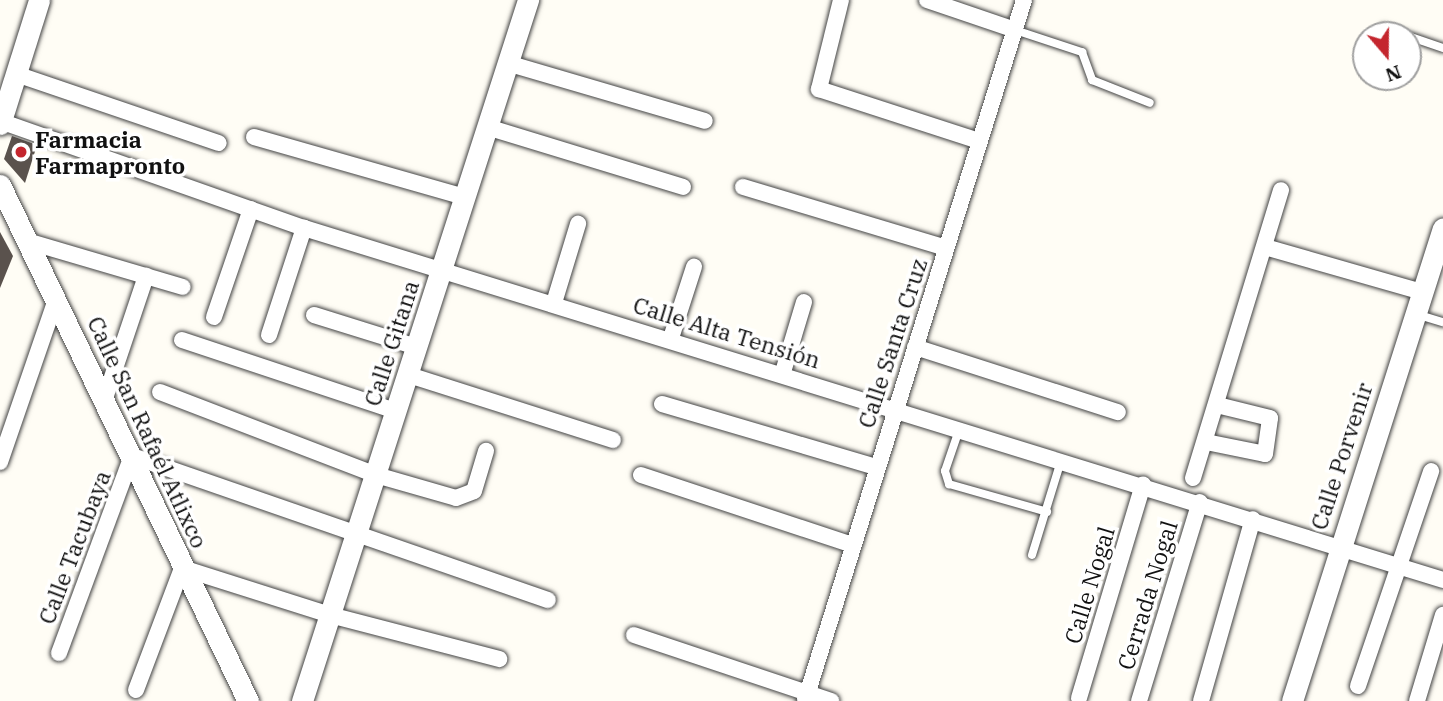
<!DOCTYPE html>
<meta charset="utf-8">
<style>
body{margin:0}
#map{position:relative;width:1443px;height:701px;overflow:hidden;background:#fffdf5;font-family:"IBM Plex Serif",serif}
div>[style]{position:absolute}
.building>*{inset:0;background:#5a524d}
.roads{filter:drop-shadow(0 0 2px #444) drop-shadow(0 0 2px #444)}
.service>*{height:8px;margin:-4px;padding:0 4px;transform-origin:4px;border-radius:4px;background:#fff}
.minor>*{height:16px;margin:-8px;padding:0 8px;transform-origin:8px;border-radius:8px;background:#fff}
.tertiary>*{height:21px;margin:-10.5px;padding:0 10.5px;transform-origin:10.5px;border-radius:10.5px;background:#fff}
.dots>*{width:19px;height:19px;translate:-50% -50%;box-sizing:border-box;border:4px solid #fff;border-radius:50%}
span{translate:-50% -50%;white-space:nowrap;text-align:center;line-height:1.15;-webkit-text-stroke:7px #fff;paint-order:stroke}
.poi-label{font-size:23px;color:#111;font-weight:700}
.left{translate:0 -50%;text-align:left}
.street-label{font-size:23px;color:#111}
.north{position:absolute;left:1352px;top:21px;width:70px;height:70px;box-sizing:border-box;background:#fff;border:2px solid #a0a0a0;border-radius:50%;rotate:160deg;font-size:19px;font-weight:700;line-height:28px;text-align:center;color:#111}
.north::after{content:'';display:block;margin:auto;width:24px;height:32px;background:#c4262e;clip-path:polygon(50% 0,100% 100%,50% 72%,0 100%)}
</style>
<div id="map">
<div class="building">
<div style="clip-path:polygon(12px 136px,37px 145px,25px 183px,4px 159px)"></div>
<div style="clip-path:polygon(0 232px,13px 256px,0 288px)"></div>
</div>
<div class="roads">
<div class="service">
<div style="left:1384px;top:28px;width:22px;rotate:18deg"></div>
<div style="left:1015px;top:30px;width:71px;rotate:18.2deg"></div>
<div style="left:1082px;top:52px;width:30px;rotate:70deg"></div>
<div style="left:1092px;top:80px;width:62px;rotate:21.6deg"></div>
<div style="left:1408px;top:36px;width:37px;rotate:19deg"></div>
<div style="left:1416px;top:314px;width:28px;rotate:17deg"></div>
<div style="left:959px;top:430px;width:43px;rotate:108.9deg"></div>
<div style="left:945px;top:471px;width:14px;rotate:73deg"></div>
<div style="left:949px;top:484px;width:102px;rotate:15.9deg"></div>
<div style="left:1032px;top:555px;width:98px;rotate:-72.9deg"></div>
</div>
<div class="minor">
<div style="left:841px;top:0;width:92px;rotate:103.9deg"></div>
<div style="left:819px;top:89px;width:168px;rotate:18deg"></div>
<div style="left:927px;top:0;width:93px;rotate:18.8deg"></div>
<div style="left:507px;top:63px;width:206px;rotate:16.3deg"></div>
<div style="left:16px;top:74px;width:214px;rotate:18.8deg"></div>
<div style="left:0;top:121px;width:322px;rotate:19.4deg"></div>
<div style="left:304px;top:228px;width:1192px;rotate:17.17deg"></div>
<div style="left:487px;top:127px;width:205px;rotate:17deg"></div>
<div style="left:254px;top:137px;width:218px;rotate:15.9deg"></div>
<div style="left:743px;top:187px;width:212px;rotate:16.7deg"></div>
<div style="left:30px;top:242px;width:159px;rotate:16.4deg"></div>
<div style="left:1265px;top:247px;width:163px;rotate:16deg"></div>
<div style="left:554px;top:303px;width:83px;rotate:-73.1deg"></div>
<div style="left:314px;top:315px;width:108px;rotate:17.3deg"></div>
<div style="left:214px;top:317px;width:114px;rotate:-71.1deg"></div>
<div style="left:269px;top:335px;width:113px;rotate:-71.9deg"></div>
<div style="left:671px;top:338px;width:75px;rotate:-72.1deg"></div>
<div style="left:182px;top:340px;width:225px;rotate:18.4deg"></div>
<div style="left:915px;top:347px;width:213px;rotate:17.8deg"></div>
<div style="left:783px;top:372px;width:73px;rotate:-73.3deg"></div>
<div style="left:409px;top:375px;width:214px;rotate:17.7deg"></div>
<div style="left:160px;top:392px;width:231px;rotate:21deg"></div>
<div style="left:376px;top:475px;width:83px;rotate:16deg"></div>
<div style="left:456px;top:498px;width:19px;rotate:-21deg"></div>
<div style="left:474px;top:491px;width:42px;rotate:-73.3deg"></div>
<div style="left:105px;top:398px;width:129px;rotate:-71.4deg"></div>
<div style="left:662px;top:404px;width:223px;rotate:16.4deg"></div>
<div style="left:1206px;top:442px;width:60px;rotate:11.5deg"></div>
<div style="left:1265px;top:454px;width:36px;rotate:-82deg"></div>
<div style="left:1270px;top:418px;width:55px;rotate:-166.2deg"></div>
<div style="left:0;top:462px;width:172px;rotate:-71deg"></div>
<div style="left:641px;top:475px;width:223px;rotate:18.3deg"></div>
<div style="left:1193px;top:478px;width:301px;rotate:-73deg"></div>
<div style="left:634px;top:635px;width:208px;rotate:18.5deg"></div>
<div style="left:59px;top:653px;width:210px;rotate:-69.7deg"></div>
<div style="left:132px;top:456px;width:440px;rotate:19.1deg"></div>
<div style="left:1358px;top:686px;width:227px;rotate:-71.2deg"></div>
<div style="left:136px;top:690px;width:130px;rotate:-69.3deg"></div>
<div style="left:182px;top:568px;width:155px;rotate:17.6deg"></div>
<div style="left:330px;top:615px;width:175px;rotate:14.6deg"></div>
<div style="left:1079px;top:698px;width:223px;rotate:-73.3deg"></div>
<div style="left:805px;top:701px;width:734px;rotate:-72.65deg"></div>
<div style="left:1139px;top:701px;width:208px;rotate:-73deg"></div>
<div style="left:1201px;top:701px;width:189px;rotate:-74.1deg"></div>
<div style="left:1417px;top:701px;width:90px;rotate:-73.2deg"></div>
</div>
<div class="tertiary">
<div style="left:0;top:124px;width:130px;rotate:-72.5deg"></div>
<div style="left:0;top:185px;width:573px;rotate:64.33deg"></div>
<div style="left:302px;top:701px;width:737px;rotate:-72.13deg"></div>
<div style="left:1292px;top:701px;width:496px;rotate:-72.3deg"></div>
</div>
</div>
<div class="dots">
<div style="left:21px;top:152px;background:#c4262e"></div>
</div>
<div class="poi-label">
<span class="left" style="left:35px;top:152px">Farmacia<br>Farmapronto</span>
</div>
<div class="street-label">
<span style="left:727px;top:332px;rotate:17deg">Calle Alta Tensión</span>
<span style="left:391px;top:343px;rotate:-72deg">Calle Gitana</span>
<span style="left:892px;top:343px;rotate:-72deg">Calle Santa Cruz</span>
<span style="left:148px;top:432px;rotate:65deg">Calle San Rafaél Atlixco</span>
<span style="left:1341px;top:456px;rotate:-72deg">Calle Porvenir</span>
<span style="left:74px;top:547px;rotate:-69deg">Calle Tacubaya</span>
<span style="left:1089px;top:585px;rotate:-73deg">Calle Nogal</span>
<span style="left:1147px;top:595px;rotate:-73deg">Cerrada Nogal</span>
</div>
<div class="north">N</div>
</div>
